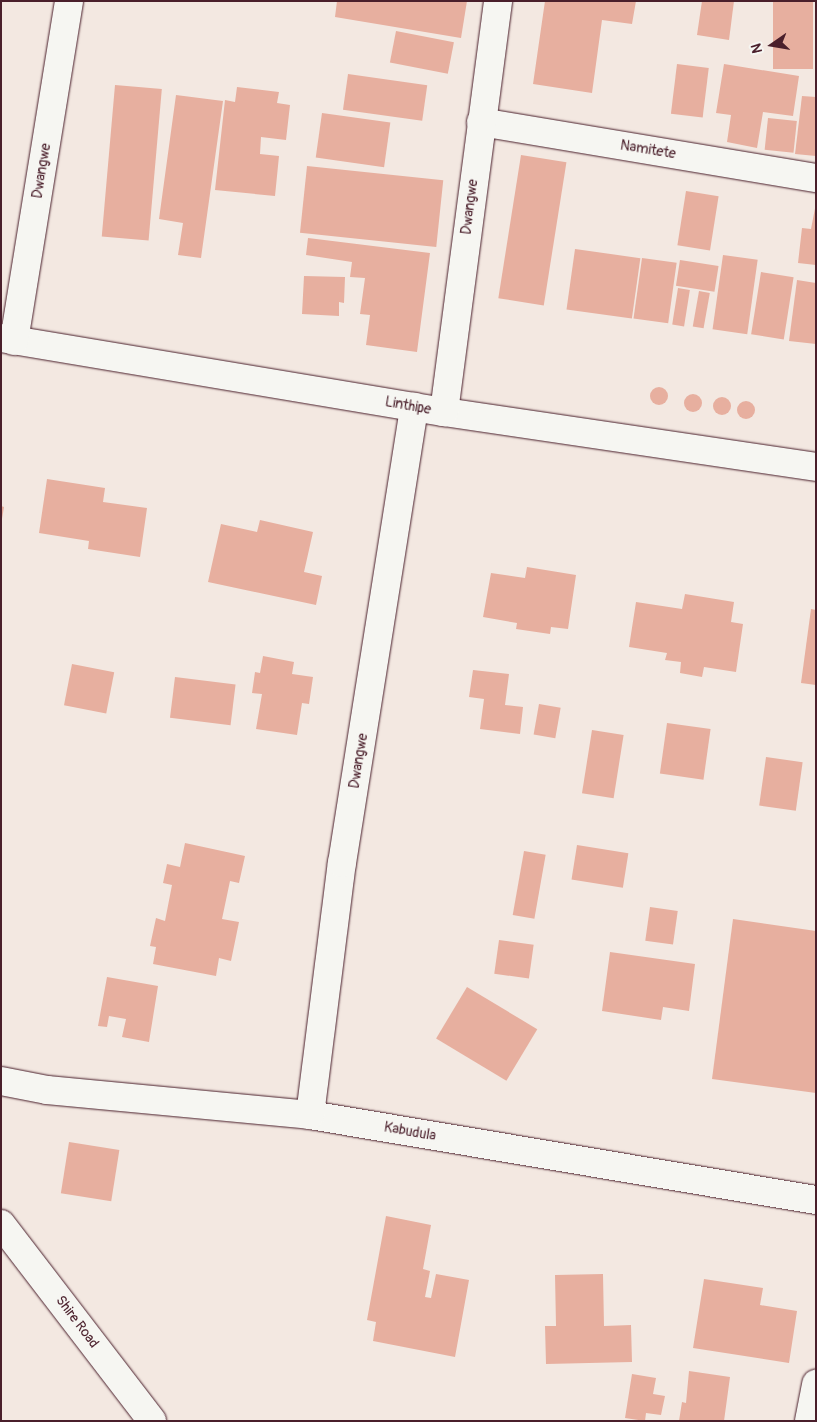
<!DOCTYPE html>
<style>
body{margin:0}
#map{position:relative;width:817px;height:1422px;overflow:hidden;background:#f3e8e1;font-family:Pangolin,sans-serif}
div>[style]{position:absolute}
.building>*{inset:0;background:#e7af9f;transform-origin:0 0}
.round{border-radius:50%}
.roads{filter:drop-shadow(0 0 1px #4a1f2b) drop-shadow(0 0 1px #4a1f2b)}
.street>*{height:28px;margin:-14px;padding:0 14px;transform-origin:14px;border-radius:14px;background:#f6f6f2}
span{translate:-50% -50%;white-space:nowrap;text-align:center;line-height:1.15;-webkit-text-stroke:4px #f6f6f2;paint-order:stroke}
.street-label{font-size:14px;color:#4a1f2b}
.frame{position:absolute;inset:0;border:2px solid #4a1f2b;pointer-events:none}
.north{position:absolute;left:747px;top:20px;width:50px;height:50px;-webkit-text-stroke:4px #f6f6f2;paint-order:stroke;rotate:257deg;font-size:14px;font-weight:700;line-height:20px;text-align:center;color:#4a1f2b}
.north::after{content:'';display:block;margin:auto;width:18px;height:22px;background:#4a1f2b;clip-path:polygon(50% 0,100% 100%,50% 72%,0 100%)}
</style>
<div id="map">
<div class="building">
<div style="clip-path:polygon(337px 1px,467px 1px,461px 38px,335px 17px)"></div>
<div style="clip-path:polygon(545px 1px,636px 1px,632px 24px,602px 20px,592px 93px,533px 84px)"></div>
<div style="clip-path:polygon(702px 1px,734px 1px,729px 40px,697px 35px)"></div>
<div style="left:773px;top:1px;width:40px;height:68px"></div>
<div style="left:396px;top:31px;width:59px;height:32px;rotate:11deg"></div>
<div style="left:677px;top:64px;width:32px;height:50px;rotate:7deg"></div>
<div style="clip-path:polygon(724px 64px,799px 76px,793px 116px,763px 112px,757px 148px,727px 142px,731px 115px,716px 113px)"></div>
<div style="left:348px;top:74px;width:80px;height:36px;rotate:8deg"></div>
<div style="left:115px;top:85px;width:47px;height:152px;rotate:5deg"></div>
<div style="clip-path:polygon(237px 87px,279px 92px,277px 103px,290px 105px,286px 140px,261px 137px,260px 154px,279px 156px,275px 196px,215px 190px,225px 100px,235px 102px)"></div>
<div style="clip-path:polygon(176px 95px,223px 101px,201px 258px,178px 255px,183px 223px,159px 219px)"></div>
<div style="clip-path:polygon(802px 96px,816px 97px,816px 156px,795px 154px)"></div>
<div style="left:322px;top:113px;width:69px;height:45px;rotate:8deg"></div>
<div style="left:768px;top:118px;width:29px;height:32px;rotate:6deg"></div>
<div style="left:521px;top:155px;width:46px;height:145px;rotate:9deg"></div>
<div style="left:307px;top:166px;width:137px;height:67px;rotate:6deg"></div>
<div style="left:686px;top:191px;width:33px;height:55px;rotate:9deg"></div>
<div style="clip-path:polygon(816px 203px,816px 265px,798px 263px,802px 228px,811px 229px)"></div>
<div style="clip-path:polygon(308px 238px,430px 253px,417px 352px,366px 345px,370px 315px,360px 314px,365px 278px,350px 277px,352px 262px,306px 255px)"></div>
<div style="left:575px;top:249px;width:66px;height:61px;rotate:8deg"></div>
<div style="left:723px;top:255px;width:35px;height:75px;rotate:8deg"></div>
<div style="left:642px;top:258px;width:35px;height:61px;rotate:8deg"></div>
<div style="left:680px;top:260px;width:39px;height:26px;rotate:9deg"></div>
<div style="left:761px;top:272px;width:33px;height:63px;rotate:9deg"></div>
<div style="clip-path:polygon(304px 276px,345px 277px,344px 303px,339px 302px,339px 316px,302px 314px)"></div>
<div style="clip-path:polygon(797px 280px,816px 283px,816px 344px,789px 341px)"></div>
<div style="left:678px;top:288px;width:12px;height:37px;rotate:9deg"></div>
<div style="left:699px;top:291px;width:11px;height:36px;rotate:10deg"></div>
<div class="round" style="left:650px;top:387px;width:18px;height:18px"></div>
<div class="round" style="left:684px;top:394px;width:18px;height:18px"></div>
<div class="round" style="left:713px;top:397px;width:18px;height:18px"></div>
<div class="round" style="left:737px;top:401px;width:18px;height:18px"></div>
<div style="clip-path:polygon(47px 479px,105px 488px,103px 502px,147px 508px,140px 557px,88px 549px,89px 541px,39px 533px)"></div>
<div style="clip-path:polygon(1px 506px,4px 507px,2px 519px,1px 519px)"></div>
<div style="clip-path:polygon(260px 520px,313px 532px,304px 572px,322px 576px,316px 605px,208px 582px,221px 524px,257px 532px)"></div>
<div style="clip-path:polygon(527px 567px,576px 575px,568px 629px,551px 627px,550px 634px,516px 629px,517px 623px,483px 617px,491px 573px,525px 578px)"></div>
<div style="clip-path:polygon(685px 594px,734px 602px,731px 622px,743px 624px,736px 672px,704px 667px,702px 677px,680px 673px,681px 662px,665px 660px,667px 653px,629px 647px,636px 602px,682px 609px)"></div>
<div style="clip-path:polygon(811px 609px,816px 610px,816px 685px,801px 683px)"></div>
<div style="clip-path:polygon(263px 656px,294px 662px,292px 674px,313px 677px,309px 704px,302px 703px,297px 735px,256px 729px,262px 694px,252px 693px,255px 672px,260px 673px)"></div>
<div style="left:72px;top:664px;width:43px;height:42px;rotate:11deg"></div>
<div style="clip-path:polygon(473px 670px,509px 674px,505px 705px,523px 707px,520px 734px,480px 729px,484px 699px,469px 697px)"></div>
<div style="left:175px;top:677px;width:61px;height:41px;rotate:7deg"></div>
<div style="left:539px;top:704px;width:22px;height:31px;rotate:10deg"></div>
<div style="left:667px;top:723px;width:44px;height:51px;rotate:8deg"></div>
<div style="left:592px;top:730px;width:32px;height:64px;rotate:9deg"></div>
<div style="left:766px;top:757px;width:37px;height:49px;rotate:8deg"></div>
<div style="clip-path:polygon(185px 843px,245px 856px,239px 883px,230px 881px,222px 919px,239px 922px,231px 961px,219px 958px,216px 976px,153px 964px,156px 947px,150px 946px,156px 918px,165px 921px,172px 885px,163px 883px,167px 864px,180px 867px)"></div>
<div style="left:577px;top:845px;width:52px;height:35px;rotate:9deg"></div>
<div style="left:524px;top:851px;width:22px;height:65px;rotate:10deg"></div>
<div style="left:650px;top:907px;width:28px;height:34px;rotate:8deg"></div>
<div style="clip-path:polygon(733px 919px,816px 931px,816px 1093px,712px 1079px)"></div>
<div style="left:499px;top:940px;width:35px;height:34px;rotate:8deg"></div>
<div style="clip-path:polygon(610px 952px,695px 964px,689px 1011px,663px 1007px,661px 1020px,602px 1011px)"></div>
<div style="clip-path:polygon(107px 977px,158px 986px,149px 1042px,122px 1037px,126px 1019px,109px 1016px,107px 1027px,98px 1026px)"></div>
<div style="left:467px;top:987px;width:82px;height:60px;rotate:31deg"></div>
<div style="left:69px;top:1142px;width:51px;height:52px;rotate:9deg"></div>
<div style="clip-path:polygon(386px 1216px,431px 1225px,423px 1269px,430px 1271px,425px 1297px,431px 1298px,436px 1274px,469px 1280px,455px 1357px,373px 1341px,376px 1322px,367px 1320px)"></div>
<div style="clip-path:polygon(603px 1274px,604px 1326px,631px 1325px,632px 1362px,546px 1364px,545px 1326px,556px 1326px,555px 1275px)"></div>
<div style="clip-path:polygon(704px 1279px,763px 1288px,760px 1305px,797px 1311px,789px 1363px,693px 1348px)"></div>
<div style="clip-path:polygon(689px 1371px,730px 1377px,724px 1421px,679px 1421px,682px 1402px,686px 1403px)"></div>
<div style="clip-path:polygon(632px 1374px,656px 1378px,653px 1394px,665px 1396px,661px 1415px,646px 1413px,645px 1421px,625px 1418px)"></div>
</div>
<div class="roads">
<div class="street">
<div style="left:481px;top:122px;width:340px;rotate:9.5deg"></div>
<div style="left:1px;top:338px;width:449px;rotate:9.5deg"></div>
<div style="left:444px;top:412px;width:376px;rotate:8.4deg"></div>
<div style="left:14px;top:341px;width:344px;rotate:-80.8deg"></div>
<div style="left:444px;top:412px;width:415px;rotate:-82.5deg"></div>
<div style="left:1px;top:1081px;width:47px;rotate:11.1deg"></div>
<div style="left:47px;top:1090px;width:264px;rotate:5.4deg"></div>
<div style="left:310px;top:1115px;width:513px;rotate:9.54deg"></div>
<div style="left:310px;top:1115px;width:254px;rotate:-82.8deg"></div>
<div style="left:342px;top:863px;width:462px;rotate:-81deg"></div>
<div style="left:1px;top:1224px;width:248px;rotate:52.5deg"></div>
<div style="left:809px;top:1421px;width:38px;rotate:-79deg"></div>
</div>
</div>
<div class="street-label">
<span style="left:648px;top:150px;rotate:9deg">Namitete</span>
<span style="left:42px;top:171px;rotate:-81deg">Dwangwe</span>
<span style="left:470px;top:207px;rotate:-83deg">Dwangwe</span>
<span style="left:408px;top:406px;rotate:10deg">Linthipe</span>
<span style="left:359px;top:761px;rotate:-81deg">Dwangwe</span>
<span style="left:410px;top:1132px;rotate:10deg">Kabudula</span>
<span style="left:77px;top:1322px;rotate:53deg">Shire Road</span>
</div>
<div class="frame"></div>
<div class="north">N</div>
</div>
